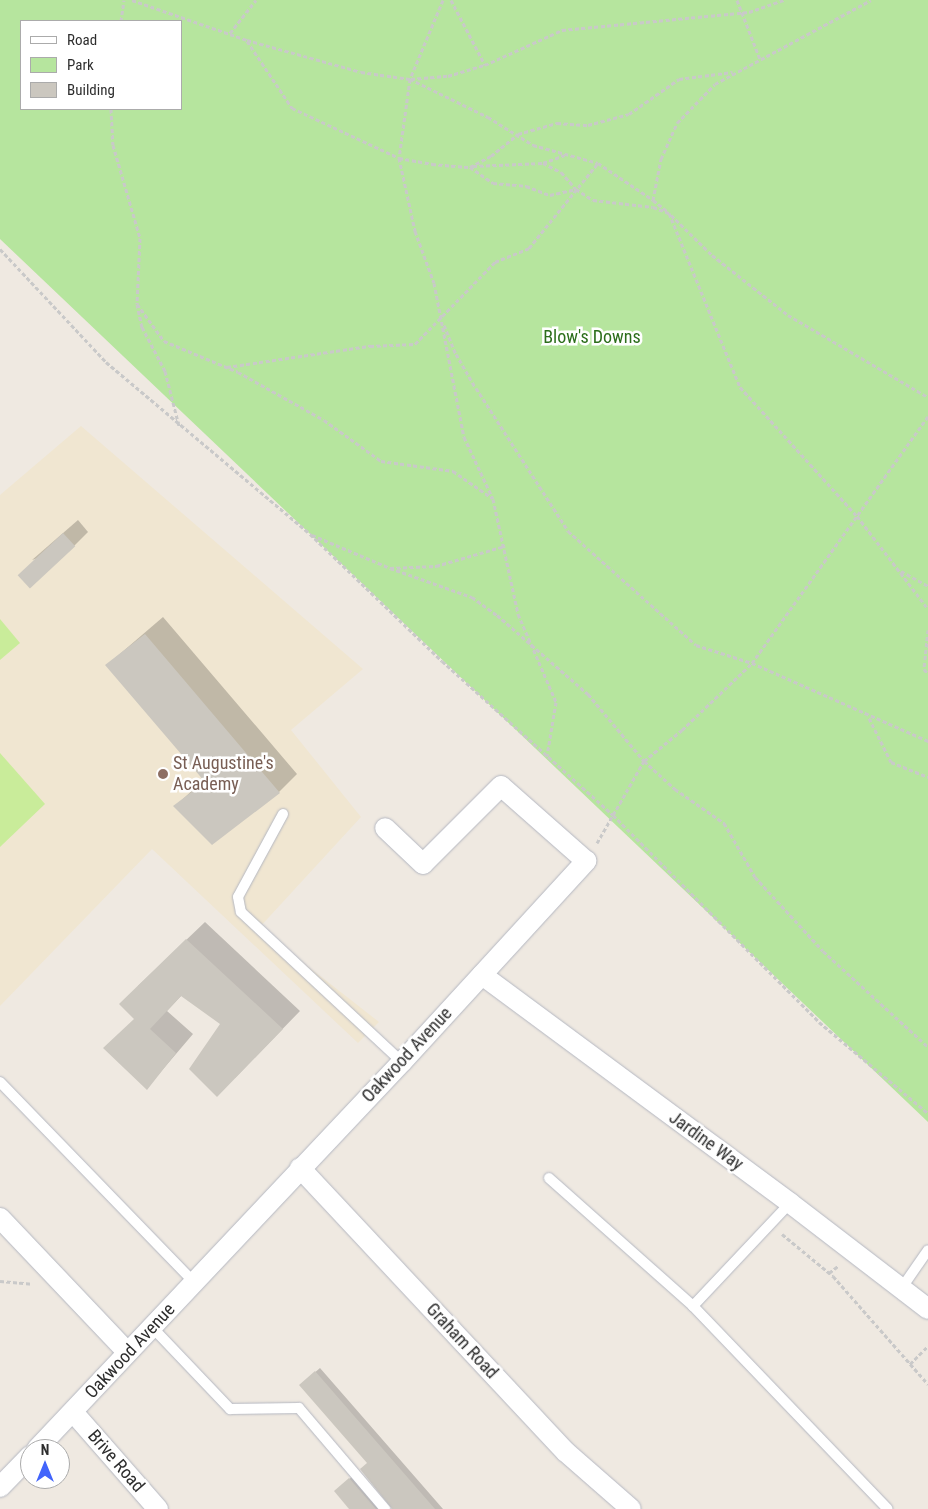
<!DOCTYPE html>
<style>
body{margin:0}
#map{position:relative;width:928px;height:1509px;overflow:hidden;background:#efe9e1;font-family:"Roboto Condensed",sans-serif}
div>[style]{position:absolute}
.education>*{inset:0;background:#f0e6d1}
.green>*{inset:0;background:#b6e59e}
.pitch>*{inset:0;background:#c9ec9a}
.shadow>*{inset:0;background:#0003}
.building>*{inset:0;background:#cbc7bf;transform-origin:0 0}
.path>*{height:3px;margin-top:-1.5px;transform-origin:0;background:repeating-linear-gradient(90deg,#c9c9c9 0 4px,transparent 0 6.5px)}
.roads{filter:drop-shadow(0 0 1px #b4b7c1) drop-shadow(0 0 1px #b4b7c1)}
.service>*{height:10px;margin:-5px;padding:0 5px;transform-origin:5px;border-radius:5px;background:#fff}
.minor>*{height:20px;margin:-10px;padding:0 10px;transform-origin:10px;border-radius:10px;background:#fff}
.dots>*{width:14px;height:14px;translate:-50% -50%;box-sizing:border-box;border:2px solid #fff;border-radius:50%}
span{translate:-50% -50%;white-space:nowrap;text-align:center;line-height:1.15;-webkit-text-stroke:5px #fff;paint-order:stroke}
.park-label{font-size:18px;color:#2c6e1b}
.education-label{font-size:18px;color:#785e54}
.left{translate:0 -50%;text-align:left}
.street-label{font-size:18px;color:#2e2e2e}
.legend{position:absolute;left:20px;top:20px;width:162px;height:90px;box-sizing:border-box;background:#fff;border:1px solid #ababab;margin:0;padding:6px 9px;list-style:none;font-size:15px;color:#2e2e2e}
.legend li{display:flex;align-items:center;gap:10px;height:25px}
.legend b{width:25px;border:1px solid #ababab}
.north{position:absolute;left:20px;top:1439px;width:50px;height:50px;box-sizing:border-box;background:#fff;border:1px solid #ababab;border-radius:50%;rotate:0deg;font-size:14px;font-weight:700;line-height:20px;text-align:center;color:#2e2e2e}
.north::after{content:'';display:block;margin:auto;width:18px;height:22px;background:#4264fb;clip-path:polygon(50% 0,100% 100%,50% 72%,0 100%)}
</style>
<div id="map">
<div class="education">
<div style="clip-path:polygon(81px 426px,363px 669px,291px 730px,361px 817px,259px 928px,379px 1022px,358px 1043px,152px 849px,0 1006px,0 495px)"></div>
</div>
<div class="green">
<div style="clip-path:polygon(evenodd,0 0,928px 0,928px 1122px,0 239px,0 0,21px 21px,181px 21px,181px 109px,21px 109px,21px 21px)"></div>
</div>
<div class="pitch">
<div style="clip-path:polygon(0 619px,20px 643px,0 660px)"></div>
<div style="clip-path:polygon(0 753px,45px 804px,0 847px)"></div>
</div>
<div class="shadow">
<div style="clip-path:polygon(78px 520px,88px 532px,74px 546px,32px 560px)"></div>
<div style="clip-path:polygon(163px 617px,297px 774px,279px 792px,212px 843px,175px 806px,204px 780px,107px 665px)"></div>
<div style="clip-path:polygon(205px 922px,300px 1011px,235px 1078px,222px 1024px,182px 995px,167px 1011px,193px 1034px,147px 1088px,135px 1018px,138px 986px)"></div>
<div style="clip-path:polygon(320px 1368px,443px 1509px,392px 1509px,368px 1462px,305px 1381px)"></div>
<div style="clip-path:polygon(354px 1475px,384px 1509px,351px 1509px,340px 1487px)"></div>
</div>
<div class="building">
<div style="left:63px;top:533px;width:18px;height:62px;rotate:47deg"></div>
<div style="clip-path:polygon(145px 634px,280px 793px,212px 845px,173px 806px,205px 782px,105px 665px)"></div>
<div style="clip-path:polygon(186px 939px,283px 1029px,217px 1097px,189px 1069px,220px 1024px,181px 996px,150px 1029px,176px 1053px,147px 1090px,103px 1048px,134px 1019px,119px 1004px)"></div>
<div style="clip-path:polygon(315px 1371px,435px 1509px,392px 1509px,360px 1469px,367px 1463px,299px 1385px)"></div>
<div style="clip-path:polygon(349px 1478px,376px 1509px,349px 1509px,334px 1491px)"></div>
</div>
<div class="path">
<div style="left:132px;top:0;width:122px;rotate:19.2deg"></div>
<div style="left:247px;top:40px;width:118px;rotate:15.7deg"></div>
<div style="left:361px;top:72px;width:49px;rotate:8.1deg"></div>
<div style="left:410px;top:79px;width:87px;rotate:26deg"></div>
<div style="left:488px;top:117px;width:53px;rotate:31.9deg"></div>
<div style="left:533px;top:145px;width:67px;rotate:15.5deg"></div>
<div style="left:598px;top:163px;width:66px;rotate:33.9deg"></div>
<div style="left:653px;top:200px;width:42px;rotate:-79deg"></div>
<div style="left:661px;top:159px;width:39px;rotate:-66deg"></div>
<div style="left:677px;top:123px;width:54px;rotate:-45.7deg"></div>
<div style="left:715px;top:84px;width:177px;rotate:-28.3deg"></div>
<div style="left:443px;top:0;width:86px;rotate:112.7deg"></div>
<div style="left:410px;top:79px;width:80px;rotate:97.9deg"></div>
<div style="left:399px;top:158px;width:75px;rotate:77.6deg"></div>
<div style="left:415px;top:231px;width:55px;rotate:69.9deg"></div>
<div style="left:434px;top:283px;width:157px;rotate:79deg"></div>
<div style="left:464px;top:437px;width:68px;rotate:64.9deg"></div>
<div style="left:493px;top:499px;width:118px;rotate:77.7deg"></div>
<div style="left:518px;top:614px;width:96px;rotate:66.6deg"></div>
<div style="left:556px;top:702px;width:55px;rotate:99.5deg"></div>
<div style="left:451px;top:0;width:73px;rotate:62.4deg"></div>
<div style="left:737px;top:0;width:63px;rotate:68.7deg"></div>
<div style="left:121px;top:21px;width:21px;rotate:-82deg"></div>
<div style="left:230px;top:33px;width:42px;rotate:-51.8deg"></div>
<div style="left:247px;top:41px;width:81px;rotate:56.1deg"></div>
<div style="left:292px;top:108px;width:118px;rotate:25deg"></div>
<div style="left:399px;top:158px;width:34px;rotate:10deg"></div>
<div style="left:432px;top:164px;width:38px;rotate:5deg"></div>
<div style="left:470px;top:167px;width:24px;rotate:-28deg"></div>
<div style="left:491px;top:156px;width:35px;rotate:-39deg"></div>
<div style="left:518px;top:134px;width:41px;rotate:-15.8deg"></div>
<div style="left:557px;top:123px;width:31px;rotate:4deg"></div>
<div style="left:588px;top:125px;width:42px;rotate:-15deg"></div>
<div style="left:629px;top:114px;width:61px;rotate:-35deg"></div>
<div style="left:679px;top:79px;width:54px;rotate:-7.4deg"></div>
<div style="left:411px;top:79px;width:37px;rotate:-5deg"></div>
<div style="left:448px;top:76px;width:39px;rotate:-17deg"></div>
<div style="left:485px;top:65px;width:85px;rotate:-24.4deg"></div>
<div style="left:562px;top:30px;width:188px;rotate:-5.5deg"></div>
<div style="left:749px;top:12px;width:37px;rotate:-19deg"></div>
<div style="left:111px;top:109px;width:36px;rotate:87deg"></div>
<div style="left:113px;top:145px;width:97px;rotate:73.8deg"></div>
<div style="left:140px;top:238px;width:66px;rotate:92.6deg"></div>
<div style="left:137px;top:304px;width:24px;rotate:78deg"></div>
<div style="left:142px;top:327px;width:50px;rotate:62.4deg"></div>
<div style="left:165px;top:371px;width:57px;rotate:75.7deg"></div>
<div style="left:543px;top:163px;width:20px;rotate:27deg"></div>
<div style="left:561px;top:172px;width:23px;rotate:49deg"></div>
<div style="left:576px;top:189px;width:20px;rotate:33deg"></div>
<div style="left:593px;top:200px;width:60px;rotate:6.7deg"></div>
<div style="left:653px;top:207px;width:17px;rotate:21deg"></div>
<div style="left:669px;top:213px;width:188px;rotate:67.8deg"></div>
<div style="left:740px;top:387px;width:174px;rotate:47.8deg"></div>
<div style="left:857px;top:516px;width:117px;rotate:52.6deg"></div>
<div style="left:473px;top:166px;width:70px;rotate:-2.5deg"></div>
<div style="left:543px;top:163px;width:23px;rotate:-20deg"></div>
<div style="left:470px;top:167px;width:28px;rotate:35deg"></div>
<div style="left:493px;top:183px;width:33px;rotate:5deg"></div>
<div style="left:526px;top:186px;width:26px;rotate:21deg"></div>
<div style="left:550px;top:195px;width:27px;rotate:-13deg"></div>
<div style="left:653px;top:200px;width:18px;rotate:38deg"></div>
<div style="left:671px;top:215px;width:57px;rotate:44.3deg"></div>
<div style="left:712px;top:255px;width:97px;rotate:38.3deg"></div>
<div style="left:788px;top:315px;width:162px;rotate:30.4deg"></div>
<div style="left:0;top:249px;width:155px;rotate:46.8deg"></div>
<div style="left:106px;top:362px;width:267px;rotate:40.1deg"></div>
<div style="left:310px;top:534px;width:183px;rotate:43.9deg"></div>
<div style="left:442px;top:661px;width:230px;rotate:42deg"></div>
<div style="left:613px;top:815px;width:292px;rotate:45.1deg"></div>
<div style="left:819px;top:1022px;width:142px;rotate:39.9deg"></div>
<div style="left:137px;top:304px;width:46px;rotate:53.9deg"></div>
<div style="left:164px;top:341px;width:80px;rotate:22.7deg"></div>
<div style="left:238px;top:372px;width:98px;rotate:29.2deg"></div>
<div style="left:324px;top:420px;width:70px;rotate:35.7deg"></div>
<div style="left:381px;top:461px;width:73px;rotate:7.9deg"></div>
<div style="left:453px;top:471px;width:47px;rotate:34.7deg"></div>
<div style="left:444px;top:325px;width:31px;rotate:68deg"></div>
<div style="left:456px;top:354px;width:39px;rotate:60deg"></div>
<div style="left:476px;top:388px;width:170px;rotate:57.2deg"></div>
<div style="left:568px;top:531px;width:171px;rotate:41.7deg"></div>
<div style="left:696px;top:645px;width:59px;rotate:17.8deg"></div>
<div style="left:752px;top:663px;width:193px;rotate:23.9deg"></div>
<div style="left:227px;top:367px;width:145px;rotate:-8.4deg"></div>
<div style="left:370px;top:346px;width:45px;rotate:-2.5deg"></div>
<div style="left:415px;top:344px;width:115px;rotate:-45.7deg"></div>
<div style="left:495px;top:262px;width:37px;rotate:-22deg"></div>
<div style="left:529px;top:248px;width:109px;rotate:-50.9deg"></div>
<div style="left:312px;top:535px;width:85px;rotate:22.9deg"></div>
<div style="left:390px;top:568px;width:46px;rotate:-2.5deg"></div>
<div style="left:436px;top:566px;width:72px;rotate:-16.2deg"></div>
<div style="left:390px;top:568px;width:87px;rotate:19.5deg"></div>
<div style="left:472px;top:597px;width:31px;rotate:36deg"></div>
<div style="left:497px;top:615px;width:121px;rotate:41deg"></div>
<div style="left:588px;top:694px;width:87px;rotate:50.1deg"></div>
<div style="left:644px;top:761px;width:42px;rotate:42.1deg"></div>
<div style="left:675px;top:789px;width:60px;rotate:34.8deg"></div>
<div style="left:724px;top:823px;width:62px;rotate:60.1deg"></div>
<div style="left:755px;top:877px;width:100px;rotate:47.4deg"></div>
<div style="left:823px;top:951px;width:142px;rotate:42.4deg"></div>
<div style="left:901px;top:571px;width:31px;rotate:29deg"></div>
<div style="left:928px;top:630px;width:39px;rotate:96deg"></div>
<div style="left:924px;top:669px;width:6px;rotate:51deg"></div>
<div style="left:869px;top:718px;width:49px;rotate:63.4deg"></div>
<div style="left:891px;top:762px;width:40px;rotate:22deg"></div>
<div style="left:597px;top:843px;width:95px;rotate:-60.2deg"></div>
<div style="left:644px;top:761px;width:49px;rotate:-39.2deg"></div>
<div style="left:682px;top:730px;width:97px;rotate:-43.7deg"></div>
<div style="left:752px;top:663px;width:303px;rotate:-54.5deg"></div>
<div style="left:782px;top:1234px;width:66px;rotate:39.5deg"></div>
<div style="left:833px;top:1276px;width:144px;rotate:48.7deg"></div>
<div style="left:829px;top:1273px;width:11px;rotate:-38deg"></div>
<div style="left:0;top:1281px;width:32px;rotate:5deg"></div>
<div style="left:910px;top:1364px;width:25px;rotate:-45deg"></div>
</div>
<div class="roads">
<div class="service">
<div style="left:283px;top:814px;width:94px;rotate:118.5deg"></div>
<div style="left:238px;top:897px;width:15px;rotate:79deg"></div>
<div style="left:241px;top:912px;width:220px;rotate:43deg"></div>
<div style="left:0;top:1082px;width:279px;rotate:45.9deg"></div>
<div style="left:549px;top:1178px;width:193px;rotate:41.6deg"></div>
<div style="left:693px;top:1306px;width:281px;rotate:46.2deg"></div>
<div style="left:901px;top:1289px;width:47px;rotate:-55.3deg"></div>
<div style="left:693px;top:1306px;width:141px;rotate:-46.7deg"></div>
<div style="left:151px;top:1326px;width:115px;rotate:46.4deg"></div>
<div style="left:230px;top:1409px;width:69px;rotate:-0.8deg"></div>
<div style="left:299px;top:1408px;width:133px;rotate:49.6deg"></div>
</div>
<div class="minor">
<div style="left:482px;top:975px;width:383px;rotate:36.5deg"></div>
<div style="left:790px;top:1203px;width:174px;rotate:37.5deg"></div>
<div style="left:300px;top:1168px;width:389px;rotate:46.9deg"></div>
<div style="left:566px;top:1452px;width:86px;rotate:41.2deg"></div>
<div style="left:0;top:1218px;width:185px;rotate:46.5deg"></div>
<div style="left:73px;top:1412px;width:129px;rotate:48.8deg"></div>
<div style="left:37px;top:1449px;width:532px;rotate:-46.68deg"></div>
<div style="left:402px;top:1062px;width:273px;rotate:-47.5deg"></div>
<div style="left:586px;top:861px;width:113px;rotate:-138.6deg"></div>
<div style="left:501px;top:786px;width:110px;rotate:135deg"></div>
<div style="left:423px;top:864px;width:52px;rotate:-136.5deg"></div>
<div style="left:0;top:1487px;width:43px;rotate:-45.9deg"></div>
</div>
</div>
<div class="dots">
<div style="left:163px;top:774px;background:#8d6e63"></div>
</div>
<div class="park-label">
<span style="left:592px;top:337px">Blow's Downs</span>
</div>
<div class="education-label">
<span class="left" style="left:173px;top:774px">St Augustine's<br>Academy</span>
</div>
<div class="street-label">
<span style="left:407px;top:1055px;rotate:-47deg">Oakwood Avenue</span>
<span style="left:706px;top:1141px;rotate:36deg">Jardine Way</span>
<span style="left:462px;top:1341px;rotate:47deg">Graham Road</span>
<span style="left:130px;top:1351px;rotate:-47deg">Oakwood Avenue</span>
<span style="left:116px;top:1461px;rotate:49deg">Brive Road</span>
</div>
<ul class="legend">
<li><b style="height:6px;background:#fff"></b>Road</li>
<li><b style="height:14px;background:#b6e59e"></b>Park</li>
<li><b style="height:14px;background:#cbc7bf"></b>Building</li>
</ul>
<div class="north">N</div>
</div>
